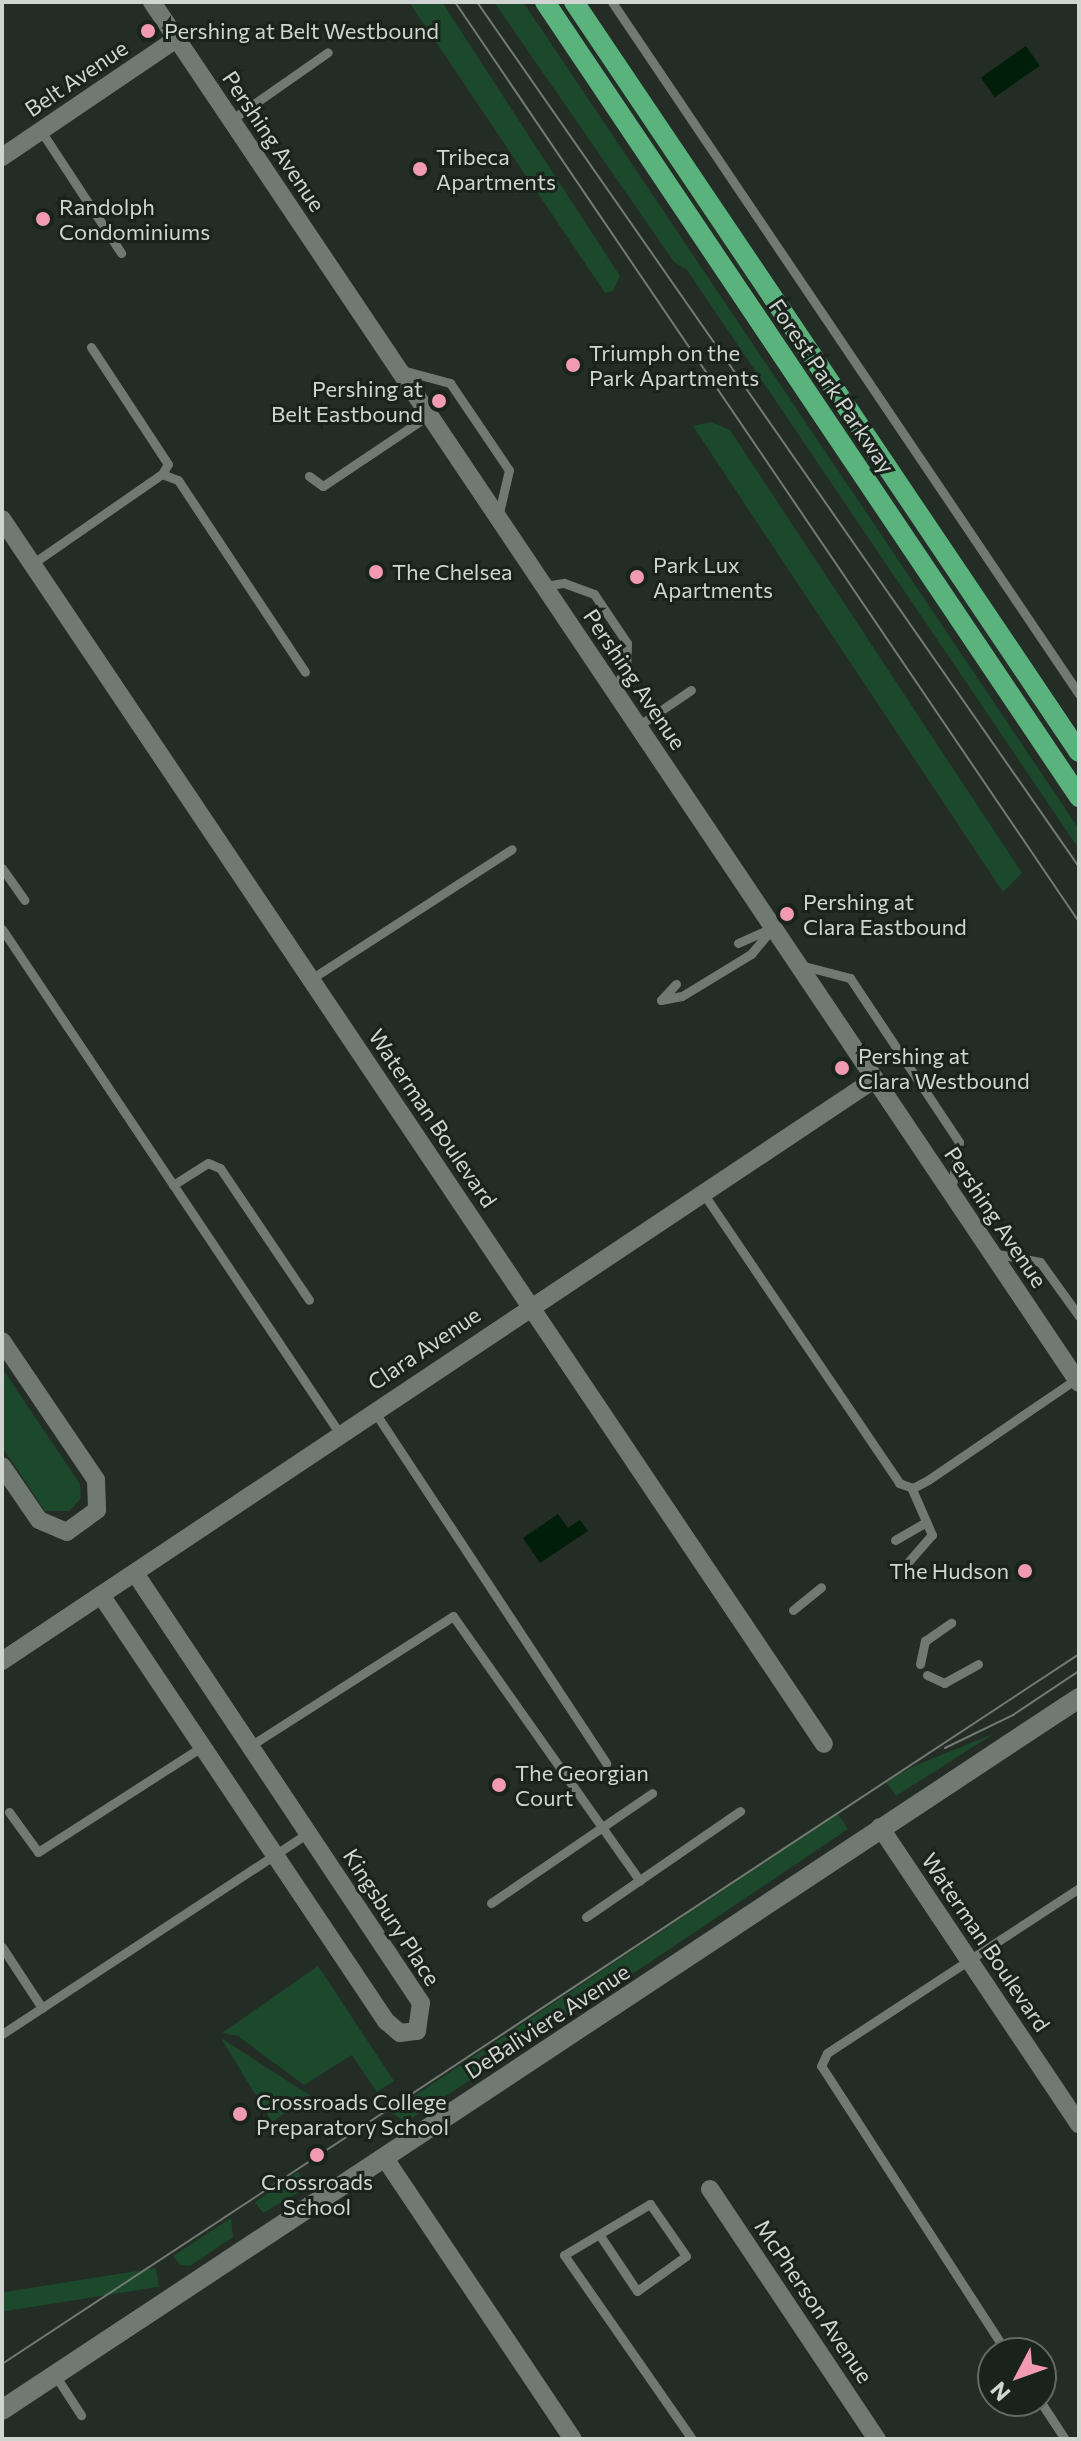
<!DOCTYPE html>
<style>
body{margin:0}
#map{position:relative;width:1081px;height:2441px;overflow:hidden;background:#242c26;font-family:Commissioner,sans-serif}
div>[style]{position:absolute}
.green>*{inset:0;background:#1c482c;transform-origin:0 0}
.water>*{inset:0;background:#011e0b;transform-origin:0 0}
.service>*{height:9px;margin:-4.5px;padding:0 4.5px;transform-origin:4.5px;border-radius:4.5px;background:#707972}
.minor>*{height:18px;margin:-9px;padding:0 9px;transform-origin:9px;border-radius:9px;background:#707972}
.secondary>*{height:20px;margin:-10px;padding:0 10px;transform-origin:10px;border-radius:10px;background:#707972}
.primary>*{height:20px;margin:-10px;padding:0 10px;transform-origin:10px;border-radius:10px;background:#5ab37c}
.tram>*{height:2px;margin:-1px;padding:0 1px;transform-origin:1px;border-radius:1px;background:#737a74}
.dots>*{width:22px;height:22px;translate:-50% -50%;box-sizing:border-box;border:4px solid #1a221c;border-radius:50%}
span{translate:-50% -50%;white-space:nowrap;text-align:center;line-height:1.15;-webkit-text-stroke:6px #1a221c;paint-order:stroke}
.poi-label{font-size:22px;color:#d0d5d1}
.left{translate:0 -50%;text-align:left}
.right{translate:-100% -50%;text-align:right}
.street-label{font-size:22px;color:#d0d5d1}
.frame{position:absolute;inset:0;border:4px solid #d0d5d1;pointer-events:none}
.north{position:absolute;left:977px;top:2337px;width:80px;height:80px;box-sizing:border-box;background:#1a221c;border:2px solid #636a64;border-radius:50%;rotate:229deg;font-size:22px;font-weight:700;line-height:32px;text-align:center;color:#d0d5d1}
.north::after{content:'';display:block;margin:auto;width:28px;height:36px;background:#f19ab1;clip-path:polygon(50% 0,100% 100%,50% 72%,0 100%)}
</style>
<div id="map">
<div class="green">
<div style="clip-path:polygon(409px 2px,442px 2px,620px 276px,613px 291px,605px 293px)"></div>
<div style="clip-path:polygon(494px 2px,523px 2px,1079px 829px,1079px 849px,687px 270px,674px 262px)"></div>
<div style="clip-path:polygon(711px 422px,730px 430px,1022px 873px,1003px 892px,693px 426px)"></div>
<div style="clip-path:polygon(2px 1368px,80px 1484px,81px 1498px,70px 1511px,45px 1511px,2px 1447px)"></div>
<div style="clip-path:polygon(995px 1733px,896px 1796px,886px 1782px,912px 1767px)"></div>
<div style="clip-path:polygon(838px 1814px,848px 1829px,661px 1955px,406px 2122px,390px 2112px)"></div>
<div style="clip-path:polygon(318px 1966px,394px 2081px,377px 2092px,352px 2055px,304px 2085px,238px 2036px,222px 2033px)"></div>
<div style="clip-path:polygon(221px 2038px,311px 2096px,272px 2122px)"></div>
<div style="clip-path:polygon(298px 2172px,308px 2187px,263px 2213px,255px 2202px)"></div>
<div style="clip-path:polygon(231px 2218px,233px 2237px,190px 2266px,180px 2265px,173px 2256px)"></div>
<div style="left:156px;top:2268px;width:19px;height:185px;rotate:81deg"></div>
</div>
<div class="water">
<div style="left:1026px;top:46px;width:24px;height:55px;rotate:55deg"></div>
<div style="clip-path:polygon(558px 1514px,568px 1528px,580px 1520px,588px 1531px,540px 1563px,523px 1538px)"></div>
</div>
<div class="service">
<div style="left:612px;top:2px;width:835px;rotate:55.99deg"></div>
<div style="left:231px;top:120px;width:118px;rotate:-35deg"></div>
<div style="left:41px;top:131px;width:146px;rotate:56.7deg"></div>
<div style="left:91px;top:347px;width:140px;rotate:56.7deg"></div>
<div style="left:168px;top:464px;width:12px;rotate:121deg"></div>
<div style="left:402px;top:370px;width:50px;rotate:15.2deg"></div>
<div style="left:450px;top:383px;width:105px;rotate:55.9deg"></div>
<div style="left:509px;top:470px;width:48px;rotate:103.2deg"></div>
<div style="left:309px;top:476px;width:17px;rotate:36deg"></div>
<div style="left:323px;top:486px;width:128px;rotate:-33.8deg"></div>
<div style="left:32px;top:564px;width:158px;rotate:-34.7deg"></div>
<div style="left:162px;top:474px;width:17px;rotate:21deg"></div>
<div style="left:178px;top:480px;width:230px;rotate:56.5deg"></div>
<div style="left:544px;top:586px;width:20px;rotate:-9deg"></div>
<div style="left:564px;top:583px;width:32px;rotate:20deg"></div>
<div style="left:594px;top:594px;width:59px;rotate:56deg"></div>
<div style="left:627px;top:643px;width:25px;rotate:92deg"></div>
<div style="left:626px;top:668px;width:25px;rotate:119deg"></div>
<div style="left:638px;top:726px;width:64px;rotate:-34.2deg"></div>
<div style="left:2px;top:868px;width:39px;rotate:55deg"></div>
<div style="left:2px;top:929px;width:608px;rotate:56.21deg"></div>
<div style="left:738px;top:943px;width:35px;rotate:-24deg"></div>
<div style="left:800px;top:965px;width:52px;rotate:14.6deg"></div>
<div style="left:850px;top:978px;width:197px;rotate:56.4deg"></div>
<div style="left:959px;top:1142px;width:51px;rotate:99.1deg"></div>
<div style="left:311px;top:979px;width:239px;rotate:-32.9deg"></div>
<div style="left:661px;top:1000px;width:21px;rotate:-11deg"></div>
<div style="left:682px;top:996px;width:81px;rotate:-31.3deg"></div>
<div style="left:751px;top:954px;width:34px;rotate:-50deg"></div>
<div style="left:661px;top:1000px;width:22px;rotate:-47deg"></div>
<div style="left:173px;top:1185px;width:41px;rotate:-32.2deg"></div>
<div style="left:208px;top:1163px;width:13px;rotate:23deg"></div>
<div style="left:220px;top:1168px;width:159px;rotate:56deg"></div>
<div style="left:703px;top:1193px;width:350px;rotate:55.9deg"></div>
<div style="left:899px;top:1483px;width:15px;rotate:20deg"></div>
<div style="left:913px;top:1488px;width:17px;rotate:-28deg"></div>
<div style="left:928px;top:1480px;width:179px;rotate:-34.3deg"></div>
<div style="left:992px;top:1253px;width:49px;rotate:10.6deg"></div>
<div style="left:1040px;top:1262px;width:67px;rotate:54.2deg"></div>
<div style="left:374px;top:1411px;width:422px;rotate:56.6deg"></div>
<div style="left:895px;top:1540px;width:36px;rotate:-30deg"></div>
<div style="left:909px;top:1561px;width:35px;rotate:-49deg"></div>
<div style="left:932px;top:1535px;width:52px;rotate:-113.6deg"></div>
<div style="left:793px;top:1610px;width:36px;rotate:-39deg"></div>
<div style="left:920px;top:1664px;width:24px;rotate:-78deg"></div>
<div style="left:925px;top:1641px;width:32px;rotate:-35deg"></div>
<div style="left:927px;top:1675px;width:19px;rotate:25deg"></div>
<div style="left:944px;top:1683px;width:39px;rotate:-29deg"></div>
<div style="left:250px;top:1746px;width:241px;rotate:-32.6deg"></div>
<div style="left:453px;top:1616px;width:324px;rotate:54.8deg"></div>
<div style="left:9px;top:1812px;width:49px;rotate:54.1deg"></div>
<div style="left:38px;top:1852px;width:196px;rotate:-32.7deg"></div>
<div style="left:491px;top:1903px;width:195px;rotate:-34.3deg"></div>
<div style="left:586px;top:1917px;width:187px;rotate:-34.5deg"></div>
<div style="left:2px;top:1947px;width:73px;rotate:56.7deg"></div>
<div style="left:2px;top:2034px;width:366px;rotate:-33.3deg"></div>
<div style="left:564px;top:2255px;width:100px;rotate:-30.7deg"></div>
<div style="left:650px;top:2204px;width:63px;rotate:55.3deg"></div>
<div style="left:686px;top:2256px;width:60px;rotate:144.5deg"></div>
<div style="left:637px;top:2291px;width:65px;rotate:-123.7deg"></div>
<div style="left:564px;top:2255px;width:224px;rotate:55.2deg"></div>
<div style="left:1007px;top:2353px;width:342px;rotate:-122.9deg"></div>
<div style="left:821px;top:2066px;width:14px;rotate:-65deg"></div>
<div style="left:827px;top:2053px;width:301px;rotate:-33.2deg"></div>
<div style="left:55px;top:2375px;width:48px;rotate:57deg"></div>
<div style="left:1040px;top:2401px;width:45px;rotate:56.7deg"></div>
</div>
<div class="minor">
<div style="left:152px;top:2px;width:1663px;rotate:56.13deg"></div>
<div style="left:2px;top:157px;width:210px;rotate:-34.1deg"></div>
<div style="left:2px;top:519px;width:1475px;rotate:56.14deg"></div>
<div style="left:2px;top:1341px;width:168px;rotate:55.9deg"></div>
<div style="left:96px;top:1480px;width:30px;rotate:88deg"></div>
<div style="left:97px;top:1510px;width:37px;rotate:144deg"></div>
<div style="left:67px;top:1532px;width:30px;rotate:-157deg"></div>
<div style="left:39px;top:1520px;width:65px;rotate:-124.4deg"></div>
<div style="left:101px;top:1595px;width:513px;rotate:56.22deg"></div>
<div style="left:386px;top:2021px;width:18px;rotate:41deg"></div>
<div style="left:400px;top:2033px;width:17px;rotate:-7deg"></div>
<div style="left:417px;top:2031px;width:28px;rotate:-82deg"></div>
<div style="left:421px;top:2003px;width:516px;rotate:-123.63deg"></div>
<div style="left:2px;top:1661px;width:1049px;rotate:-33.69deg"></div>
<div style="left:880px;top:1827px;width:358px;rotate:56.2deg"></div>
<div style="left:384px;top:2157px;width:339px;rotate:56.2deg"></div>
<div style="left:710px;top:2189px;width:301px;rotate:56.3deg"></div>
</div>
<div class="secondary">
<div style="left:2px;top:2410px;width:1291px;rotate:-33.47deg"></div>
</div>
<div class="primary">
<div style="left:545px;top:2px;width:958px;rotate:56.11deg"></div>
<div style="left:574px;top:2px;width:904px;rotate:56.05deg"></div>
</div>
<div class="tram">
<div style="left:455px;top:2px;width:1112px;rotate:55.85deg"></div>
<div style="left:477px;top:2px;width:1054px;rotate:55.16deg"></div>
<div style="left:945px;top:1748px;width:76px;rotate:-25.9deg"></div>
<div style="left:1013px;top:1715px;width:79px;rotate:-33.7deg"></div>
<div style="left:2px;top:2364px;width:1290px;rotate:-33.39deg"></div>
</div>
<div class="dots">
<div style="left:148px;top:31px;background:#f19ab1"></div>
<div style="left:420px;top:169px;background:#f19ab1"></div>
<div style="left:43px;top:219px;background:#f19ab1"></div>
<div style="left:573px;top:365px;background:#f19ab1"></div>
<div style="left:439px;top:401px;background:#f19ab1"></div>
<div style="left:376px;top:572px;background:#f19ab1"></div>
<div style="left:637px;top:577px;background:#f19ab1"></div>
<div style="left:787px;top:914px;background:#f19ab1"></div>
<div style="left:842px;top:1068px;background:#f19ab1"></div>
<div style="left:1025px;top:1571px;background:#f19ab1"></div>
<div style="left:499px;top:1785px;background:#f19ab1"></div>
<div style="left:240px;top:2114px;background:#f19ab1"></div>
<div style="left:317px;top:2155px;background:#f19ab1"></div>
</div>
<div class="poi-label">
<span class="left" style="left:164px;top:31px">Pershing at Belt Westbound</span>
<span class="left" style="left:436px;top:169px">Tribeca<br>Apartments</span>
<span class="left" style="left:59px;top:219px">Randolph<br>Condominiums</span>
<span class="left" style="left:589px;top:365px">Triumph on the<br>Park Apartments</span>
<span class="right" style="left:423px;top:401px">Pershing at<br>Belt Eastbound</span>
<span class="left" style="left:653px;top:577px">Park Lux<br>Apartments</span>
<span class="left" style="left:392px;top:572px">The Chelsea</span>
<span class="left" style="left:803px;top:914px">Pershing at<br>Clara Eastbound</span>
<span class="left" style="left:858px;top:1068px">Pershing at<br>Clara Westbound</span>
<span class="right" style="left:1009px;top:1571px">The Hudson</span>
<span class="left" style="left:515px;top:1785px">The Georgian<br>Court</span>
<span class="left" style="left:256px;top:2114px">Crossroads College<br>Preparatory School</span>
<span style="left:317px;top:2194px">Crossroads<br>School</span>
</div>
<div class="street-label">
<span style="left:76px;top:78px;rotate:-34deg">Belt Avenue</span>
<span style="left:274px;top:141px;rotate:56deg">Pershing Avenue</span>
<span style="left:832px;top:386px;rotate:56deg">Forest Park Parkway</span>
<span style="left:635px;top:679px;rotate:56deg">Pershing Avenue</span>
<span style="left:433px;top:1118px;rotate:56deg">Waterman Boulevard</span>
<span style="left:996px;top:1217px;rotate:56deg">Pershing Avenue</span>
<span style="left:424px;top:1348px;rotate:-34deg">Clara Avenue</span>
<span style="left:392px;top:1917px;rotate:57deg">Kingsbury Place</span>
<span style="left:986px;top:1942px;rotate:56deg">Waterman Boulevard</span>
<span style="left:547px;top:2021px;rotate:-33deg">DeBaliviere Avenue</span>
<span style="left:814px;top:2301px;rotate:56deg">McPherson Avenue</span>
</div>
<div class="frame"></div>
<div class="north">N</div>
</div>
